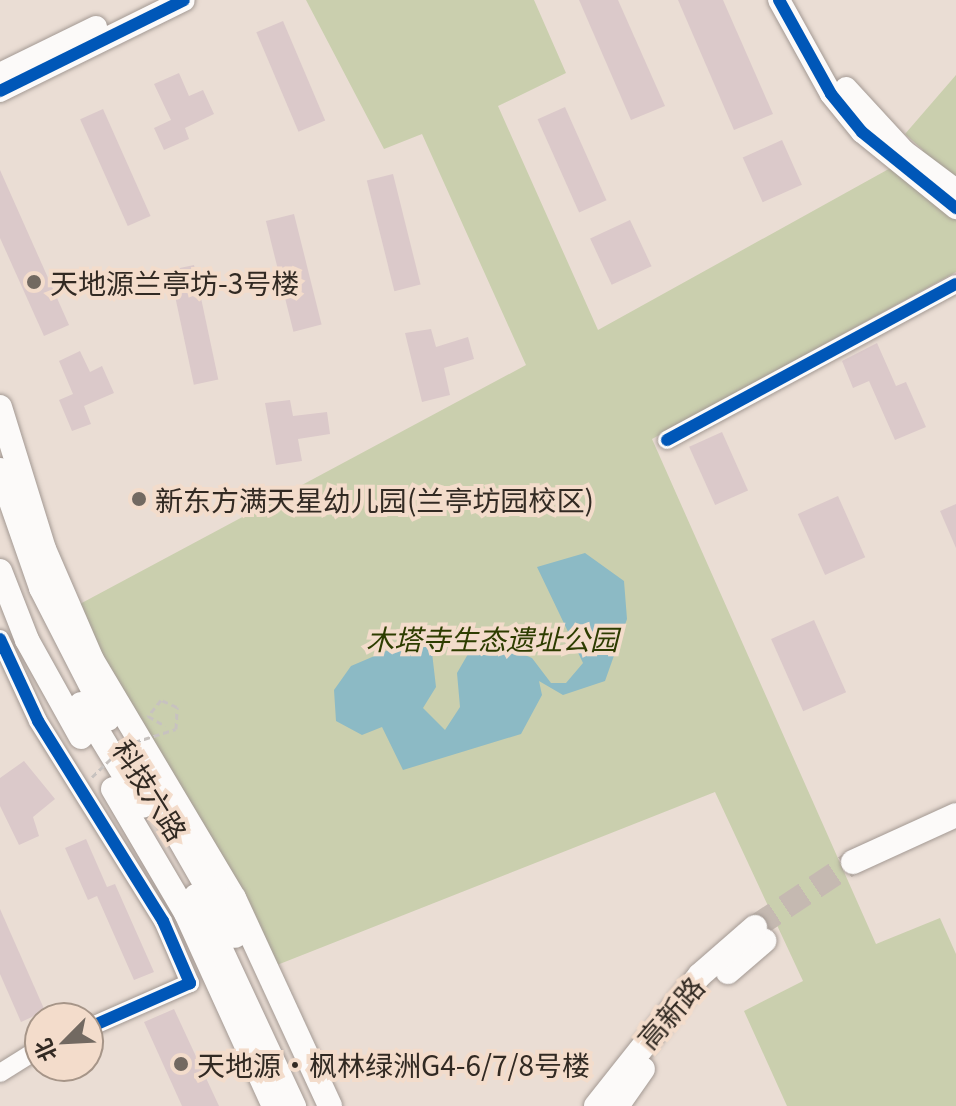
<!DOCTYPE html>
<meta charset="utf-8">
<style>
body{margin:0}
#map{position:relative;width:956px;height:1106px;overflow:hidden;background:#eaddd4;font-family:Georgia,"Noto Sans SC",serif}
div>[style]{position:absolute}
.green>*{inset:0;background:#cacfae}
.water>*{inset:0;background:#8cbac5}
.building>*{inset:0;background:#dbc9ca;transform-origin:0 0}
.secondary-tunnel>*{height:24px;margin-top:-12px;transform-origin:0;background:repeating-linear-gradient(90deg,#c5b9b1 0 24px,transparent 0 36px)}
.roads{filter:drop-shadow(0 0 2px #a39993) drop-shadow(0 0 2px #a39993)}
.minor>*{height:18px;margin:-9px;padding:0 9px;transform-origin:9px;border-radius:9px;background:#fcfaf9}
.tertiary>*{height:22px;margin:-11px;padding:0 11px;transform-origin:11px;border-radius:11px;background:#fcfaf9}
.secondary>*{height:24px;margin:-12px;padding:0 12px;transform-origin:12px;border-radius:12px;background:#fcfaf9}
.path-bridge>*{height:3px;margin-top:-1.5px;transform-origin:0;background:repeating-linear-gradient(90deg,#c7c2bf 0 6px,transparent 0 10px)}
.cycleway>*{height:12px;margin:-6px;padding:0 6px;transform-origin:6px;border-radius:6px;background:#0057b8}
.dots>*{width:22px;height:22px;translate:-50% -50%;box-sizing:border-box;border:4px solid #f3dccb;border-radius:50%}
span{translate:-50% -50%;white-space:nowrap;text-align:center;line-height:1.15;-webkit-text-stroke:8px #f3dccb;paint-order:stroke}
.poi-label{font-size:28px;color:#322a23}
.left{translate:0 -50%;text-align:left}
.park-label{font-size:28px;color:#2d3d00;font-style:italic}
.street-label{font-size:28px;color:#322a23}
.north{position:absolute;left:24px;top:1002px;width:80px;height:80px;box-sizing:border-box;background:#f3dccb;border:2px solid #a69588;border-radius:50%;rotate:246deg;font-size:22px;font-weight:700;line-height:32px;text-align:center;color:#322a23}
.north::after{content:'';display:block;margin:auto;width:28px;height:36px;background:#726961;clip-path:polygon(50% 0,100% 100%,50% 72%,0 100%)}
</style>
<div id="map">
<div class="green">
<div style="clip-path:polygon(306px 0,534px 0,566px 73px,498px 106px,598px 330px,923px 150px,905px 134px,956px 75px,956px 272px,652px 439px,876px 944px,940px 918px,956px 954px,956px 1106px,787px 1106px,744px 1011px,803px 981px,715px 792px,272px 967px,108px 675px,78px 605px,526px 365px,422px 134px,384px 149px)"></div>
</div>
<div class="water">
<div style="clip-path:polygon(585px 553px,624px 581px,627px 619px,605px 681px,563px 695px,539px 681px,542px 695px,521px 734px,403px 770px,382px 727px,362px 735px,336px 721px,334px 690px,351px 666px,405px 643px,431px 644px,436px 687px,423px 708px,445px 730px,460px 707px,457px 673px,468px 654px,503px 646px,532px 658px,551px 683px,566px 683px,583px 663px,537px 567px)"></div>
</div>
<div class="building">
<div style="clip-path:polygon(579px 0,618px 0,665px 106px,631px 120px)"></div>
<div style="clip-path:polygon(678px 0,723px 0,773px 114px,734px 130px)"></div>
<div style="left:283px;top:21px;width:108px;height:29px;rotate:67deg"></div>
<div style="clip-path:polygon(179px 73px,189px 96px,203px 90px,214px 114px,185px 128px,189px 139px,164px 150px,154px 128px,171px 120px,154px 84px)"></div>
<div style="left:565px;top:107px;width:102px;height:30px;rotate:66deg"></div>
<div style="left:103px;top:109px;width:117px;height:25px;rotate:66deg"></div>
<div style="left:782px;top:140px;width:49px;height:43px;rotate:66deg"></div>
<div style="clip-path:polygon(0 170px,69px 325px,44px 336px,0 238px)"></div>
<div style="left:393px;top:174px;width:114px;height:27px;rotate:76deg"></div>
<div style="left:294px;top:214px;width:114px;height:29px;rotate:76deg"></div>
<div style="left:630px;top:220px;width:51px;height:44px;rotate:65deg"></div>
<div style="left:194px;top:265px;width:117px;height:25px;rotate:78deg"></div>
<div style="clip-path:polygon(431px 329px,436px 347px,468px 337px,474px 359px,444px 368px,450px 395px,422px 402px,405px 333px)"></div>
<div style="clip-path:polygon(877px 343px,896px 386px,906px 382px,926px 427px,895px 440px,869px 381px,853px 388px,842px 361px)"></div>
<div style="clip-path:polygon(80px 351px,90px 372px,102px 366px,114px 393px,84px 406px,91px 424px,72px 431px,59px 400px,73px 394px,59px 361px)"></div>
<div style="clip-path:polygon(290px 400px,293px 416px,327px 412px,330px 434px,298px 439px,302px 461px,276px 465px,265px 403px)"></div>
<div style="left:722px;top:432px;width:64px;height:36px;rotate:66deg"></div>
<div style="left:838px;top:496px;width:67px;height:44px;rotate:66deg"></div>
<div style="clip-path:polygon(956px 504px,956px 548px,940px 511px)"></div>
<div style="left:814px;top:620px;width:79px;height:47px;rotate:66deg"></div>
<div style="clip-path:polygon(24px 761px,55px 799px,33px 817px,39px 836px,19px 845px,0 806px,0 778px)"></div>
<div style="clip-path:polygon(86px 839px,107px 887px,115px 884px,154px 972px,134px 980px,97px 896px,88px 900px,65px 848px)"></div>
<div style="clip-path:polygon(0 909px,45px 1011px,21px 1022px,0 974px)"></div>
<div style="clip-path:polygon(174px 1009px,219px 1106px,182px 1106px,144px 1022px)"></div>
</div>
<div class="secondary-tunnel">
<div style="left:755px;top:927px;width:118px;rotate:-33.6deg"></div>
</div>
<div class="roads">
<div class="minor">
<div style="left:667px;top:440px;width:328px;rotate:-28.4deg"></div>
<div style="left:0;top:639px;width:90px;rotate:65.1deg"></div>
<div style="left:38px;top:721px;width:236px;rotate:58deg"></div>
<div style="left:163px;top:921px;width:68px;rotate:66.5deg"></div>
<div style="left:190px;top:983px;width:111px;rotate:156.2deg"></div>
<div style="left:0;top:1073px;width:47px;rotate:-32deg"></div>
</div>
<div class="tertiary">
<div style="left:779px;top:0;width:107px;rotate:61deg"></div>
<div style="left:831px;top:94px;width:49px;rotate:50.8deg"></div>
<div style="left:862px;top:132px;width:121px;rotate:39deg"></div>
<div style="left:0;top:74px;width:107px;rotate:-26.1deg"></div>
<div style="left:846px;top:88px;width:86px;rotate:47.4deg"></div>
<div style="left:904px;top:151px;width:65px;rotate:36.9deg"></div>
<div style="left:0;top:91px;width:205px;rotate:-26.3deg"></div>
</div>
<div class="secondary">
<div style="left:0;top:407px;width:149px;rotate:72.8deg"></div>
<div style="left:44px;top:549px;width:121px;rotate:66.6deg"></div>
<div style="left:92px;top:660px;width:277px;rotate:59.2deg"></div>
<div style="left:234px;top:898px;width:229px;rotate:65.2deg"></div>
<div style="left:0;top:470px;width:125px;rotate:70.8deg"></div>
<div style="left:41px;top:588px;width:147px;rotate:62.9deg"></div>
<div style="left:0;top:571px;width:74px;rotate:68.6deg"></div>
<div style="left:27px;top:640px;width:111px;rotate:60.9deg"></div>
<div style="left:81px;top:704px;width:119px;rotate:58.7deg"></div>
<div style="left:144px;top:777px;width:183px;rotate:60.2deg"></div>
<div style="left:113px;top:789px;width:144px;rotate:59.5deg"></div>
<div style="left:186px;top:913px;width:212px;rotate:65.5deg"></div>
<div style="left:853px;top:862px;width:113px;rotate:-24.5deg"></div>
<div style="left:196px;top:896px;width:232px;rotate:65deg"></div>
<div style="left:728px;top:972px;width:48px;rotate:-40.7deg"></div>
<div style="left:596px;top:1106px;width:167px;rotate:-51.6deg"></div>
<div style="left:700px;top:975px;width:73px;rotate:-41.1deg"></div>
<div style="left:617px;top:1106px;width:45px;rotate:-54.9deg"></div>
</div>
</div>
<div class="path-bridge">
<div style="left:92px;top:777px;width:46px;rotate:-44.1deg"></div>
<div style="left:125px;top:745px;width:53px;rotate:-17.4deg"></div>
<div style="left:176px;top:729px;width:22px;rotate:-87deg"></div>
<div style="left:177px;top:707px;width:17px;rotate:-156deg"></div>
<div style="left:161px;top:700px;width:21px;rotate:129deg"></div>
<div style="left:148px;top:716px;width:20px;rotate:30deg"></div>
</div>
<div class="cycleway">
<div style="left:779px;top:0;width:107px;rotate:61deg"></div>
<div style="left:831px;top:94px;width:49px;rotate:50.8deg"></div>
<div style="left:862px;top:132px;width:121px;rotate:39deg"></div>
<div style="left:0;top:91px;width:205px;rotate:-26.3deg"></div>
<div style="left:667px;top:440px;width:328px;rotate:-28.4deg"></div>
<div style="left:0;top:639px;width:90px;rotate:65.1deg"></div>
<div style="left:38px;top:721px;width:236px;rotate:58deg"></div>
<div style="left:163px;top:921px;width:68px;rotate:66.5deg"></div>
<div style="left:190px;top:983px;width:111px;rotate:156.2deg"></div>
</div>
<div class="dots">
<div style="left:34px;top:282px;background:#726961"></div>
<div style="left:139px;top:499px;background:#726961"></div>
<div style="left:181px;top:1064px;background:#726961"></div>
</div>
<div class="poi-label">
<span class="left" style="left:50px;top:282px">天地源兰亭坊-3号楼</span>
<span class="left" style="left:155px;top:499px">新东方满天星幼儿园(兰亭坊园校区)</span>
<span class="left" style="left:197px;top:1064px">天地源·枫林绿洲G4-6/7/8号楼</span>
</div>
<div class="park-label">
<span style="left:492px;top:638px">木塔寺生态遗址公园</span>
</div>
<div class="street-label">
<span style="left:151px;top:790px;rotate:58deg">科技六路</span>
<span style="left:670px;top:1012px;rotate:-49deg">高新路</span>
</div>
<div class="north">北</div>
</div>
